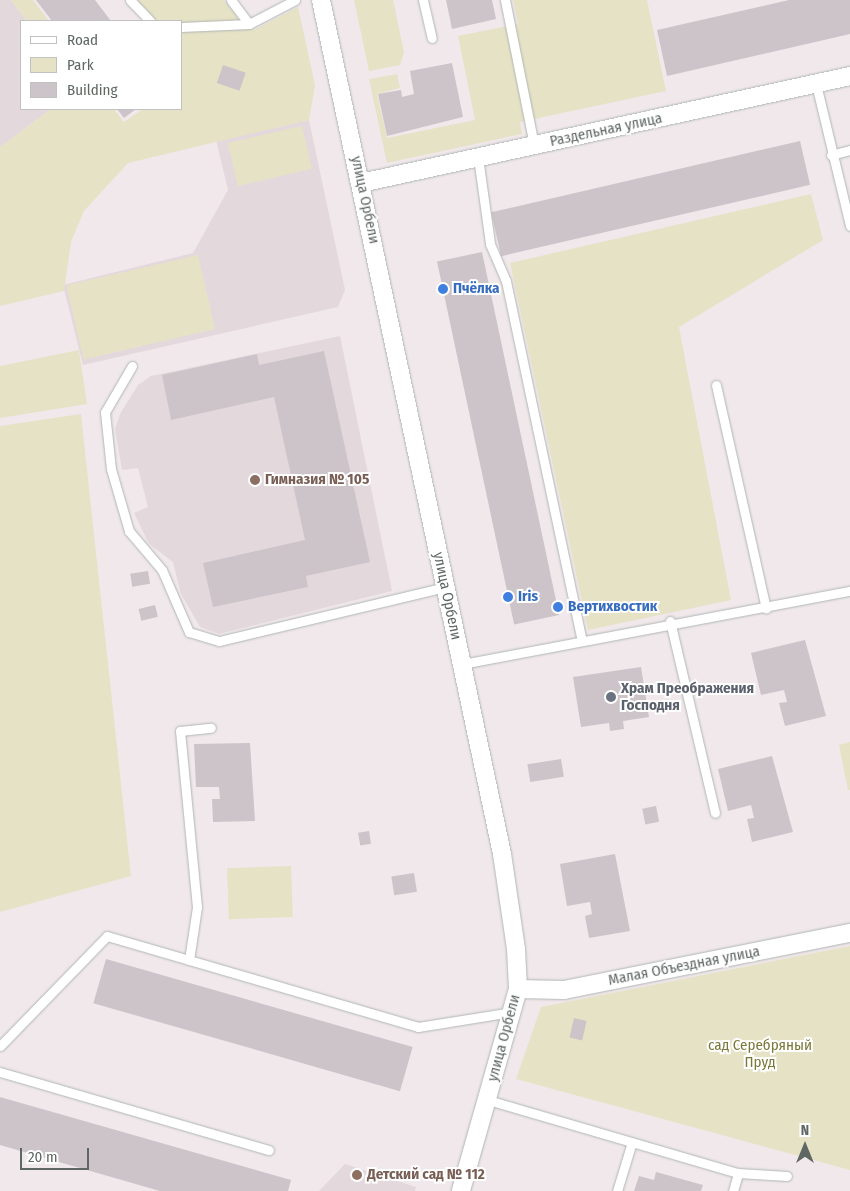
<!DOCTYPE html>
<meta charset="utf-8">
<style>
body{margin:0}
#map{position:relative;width:850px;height:1191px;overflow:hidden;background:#f0e8eb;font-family:"Fira Sans Condensed",sans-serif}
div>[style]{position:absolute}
.education>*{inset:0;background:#e3d9dc}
.green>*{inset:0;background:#e6e2c6;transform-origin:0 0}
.building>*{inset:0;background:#ccc4c8;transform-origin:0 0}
.roads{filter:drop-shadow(0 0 1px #b0b6b4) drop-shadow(0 0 1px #b0b6b4)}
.lane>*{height:9px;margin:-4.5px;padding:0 4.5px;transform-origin:4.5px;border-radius:4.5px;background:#fff}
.street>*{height:18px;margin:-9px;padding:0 9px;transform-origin:9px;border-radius:9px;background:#fff}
.dots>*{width:14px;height:14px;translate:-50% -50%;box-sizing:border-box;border:2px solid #fff;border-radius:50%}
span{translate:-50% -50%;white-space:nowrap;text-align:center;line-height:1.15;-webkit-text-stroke:4px #fff;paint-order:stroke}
.street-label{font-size:15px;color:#5f6763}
.shop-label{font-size:15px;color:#366cbe;font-weight:700}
.left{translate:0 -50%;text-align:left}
.education-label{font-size:15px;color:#785e54;font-weight:700}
.worship-label{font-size:15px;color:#5b616d;font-weight:700}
.park-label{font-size:15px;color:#7c7839}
.legend{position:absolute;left:20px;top:20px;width:162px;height:90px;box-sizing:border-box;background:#fff;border:1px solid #bfc2c1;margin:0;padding:6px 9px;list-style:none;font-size:15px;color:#5f6763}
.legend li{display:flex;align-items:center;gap:10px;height:25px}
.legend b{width:25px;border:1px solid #bfc2c1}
.north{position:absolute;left:780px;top:1121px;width:50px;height:50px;-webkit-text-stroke:4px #fff;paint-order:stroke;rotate:0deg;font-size:14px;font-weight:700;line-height:20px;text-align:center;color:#5f6763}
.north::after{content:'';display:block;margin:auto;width:18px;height:22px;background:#5f6763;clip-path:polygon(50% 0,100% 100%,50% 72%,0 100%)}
.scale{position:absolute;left:20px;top:1148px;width:69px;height:22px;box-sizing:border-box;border:2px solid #5f6763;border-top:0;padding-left:6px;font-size:15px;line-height:18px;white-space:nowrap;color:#5f6763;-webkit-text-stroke:4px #fff;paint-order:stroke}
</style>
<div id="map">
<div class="education">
<div style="clip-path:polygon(0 0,11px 0,27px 21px,21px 21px,21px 109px,51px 109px,0 147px)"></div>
<div style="clip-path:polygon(309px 120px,345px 290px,338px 307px,83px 365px,63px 285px,193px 253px,228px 190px,216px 140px)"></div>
<div style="clip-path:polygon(340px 336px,392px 591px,219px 634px,200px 627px,181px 594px,173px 562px,149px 544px,134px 513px,148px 507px,138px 468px,122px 470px,115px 429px,121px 412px,138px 385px,151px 376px)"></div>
<div style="clip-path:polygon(345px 1164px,416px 1187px,415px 1191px,319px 1191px)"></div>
</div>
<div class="green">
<div style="clip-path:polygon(11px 0,33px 0,49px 21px,27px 21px)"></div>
<div style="clip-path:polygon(136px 0,224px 0,239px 20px,254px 30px,298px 7px,315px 85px,309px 120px,128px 163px,84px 211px,71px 242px,64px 291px,0 306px,0 147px,51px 109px,114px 109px,124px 122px,143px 109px,181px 109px,181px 21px,151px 21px)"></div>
<div style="clip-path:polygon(354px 0,393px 0,404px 52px,400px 65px,369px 71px)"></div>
<div style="clip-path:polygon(513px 0,647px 0,666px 91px,520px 122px,522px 134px,387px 163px,369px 79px,397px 74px,400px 88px,377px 94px,387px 138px,475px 120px,458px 36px,518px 24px)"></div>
<div style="left:302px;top:126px;width:44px;height:76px;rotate:77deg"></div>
<div style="clip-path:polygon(811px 194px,823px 240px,679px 327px,731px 600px,588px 630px,510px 263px)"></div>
<div style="left:198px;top:255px;width:76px;height:135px;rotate:77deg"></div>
<div style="clip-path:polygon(79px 350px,87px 404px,0 418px,0 366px)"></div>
<div style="clip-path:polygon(81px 414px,131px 876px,0 912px,0 426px)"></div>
<div style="clip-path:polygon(850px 742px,850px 790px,848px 790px,839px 745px)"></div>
<div style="left:291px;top:866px;width:51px;height:64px;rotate:88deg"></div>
<div style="clip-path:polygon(850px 946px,850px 1170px,516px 1079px,541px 1007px)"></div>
</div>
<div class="building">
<div style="clip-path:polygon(36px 0,95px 0,111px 21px,52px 21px)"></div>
<div style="clip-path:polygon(446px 0,492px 0,496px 19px,452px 29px)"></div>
<div style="clip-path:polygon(789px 0,850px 0,850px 34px,667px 76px,657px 30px)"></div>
<div style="clip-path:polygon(452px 63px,463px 117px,387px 136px,378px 94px,401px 90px,402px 97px,414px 94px,410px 71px)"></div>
<div style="left:223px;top:65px;width:24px;height:19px;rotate:19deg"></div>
<div style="clip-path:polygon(117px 109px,136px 109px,124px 118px)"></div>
<div style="left:800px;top:141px;width:45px;height:317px;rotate:77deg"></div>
<div style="left:482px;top:252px;width:371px;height:46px;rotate:78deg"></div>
<div style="clip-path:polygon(324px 351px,370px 562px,306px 576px,308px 587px,213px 607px,203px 563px,305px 540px,274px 397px,171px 420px,162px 375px,257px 354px,259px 365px)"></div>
<div style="left:148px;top:571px;width:13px;height:18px;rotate:81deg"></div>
<div style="left:155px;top:605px;width:12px;height:17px;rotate:76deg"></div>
<div style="clip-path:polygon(805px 640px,826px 716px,785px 726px,779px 703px,787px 702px,784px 690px,761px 695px,751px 653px)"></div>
<div style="clip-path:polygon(641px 667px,649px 717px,623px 721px,624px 729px,610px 731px,609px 723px,581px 727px,573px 677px)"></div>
<div style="clip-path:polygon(250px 743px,255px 821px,213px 822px,212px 799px,220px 799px,219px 787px,196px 787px,194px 744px)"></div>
<div style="clip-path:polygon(772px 756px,793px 832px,752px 842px,747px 819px,754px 818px,751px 805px,728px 811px,718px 769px)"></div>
<div style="left:561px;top:759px;width:18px;height:34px;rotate:81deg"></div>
<div style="left:656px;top:806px;width:16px;height:14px;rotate:79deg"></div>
<div style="left:369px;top:831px;width:13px;height:11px;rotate:81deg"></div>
<div style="clip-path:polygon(615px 854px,630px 931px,589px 938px,585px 916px,592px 914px,590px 902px,567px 906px,560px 864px)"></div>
<div style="left:414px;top:873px;width:19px;height:23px;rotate:81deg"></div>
<div style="left:106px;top:959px;width:319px;height:46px;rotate:16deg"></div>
<div style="left:574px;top:1018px;width:13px;height:20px;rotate:13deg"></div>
<div style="clip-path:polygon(0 1097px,291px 1180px,288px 1191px,160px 1191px,0 1145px)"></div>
<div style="clip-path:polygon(656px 1172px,703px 1185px,701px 1191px,634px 1191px,639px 1176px,654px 1180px)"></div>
</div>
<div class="roads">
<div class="lane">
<div style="left:130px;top:0;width:29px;rotate:46deg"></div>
<div style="left:231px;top:0;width:30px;rotate:53deg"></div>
<div style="left:423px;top:0;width:39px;rotate:77deg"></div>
<div style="left:505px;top:0;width:148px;rotate:78.7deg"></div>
<div style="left:181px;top:27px;width:68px;rotate:-2.5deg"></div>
<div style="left:249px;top:24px;width:52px;rotate:-27.6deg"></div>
<div style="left:816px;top:84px;width:146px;rotate:76.5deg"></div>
<div style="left:831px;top:155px;width:20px;rotate:-15deg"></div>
<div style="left:478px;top:157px;width:88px;rotate:82.1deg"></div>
<div style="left:490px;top:244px;width:40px;rotate:66.6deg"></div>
<div style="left:506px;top:281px;width:365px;rotate:78.1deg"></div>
<div style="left:132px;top:366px;width:53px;rotate:120.4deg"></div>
<div style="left:105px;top:412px;width:57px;rotate:84deg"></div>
<div style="left:111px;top:469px;width:65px;rotate:73.8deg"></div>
<div style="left:129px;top:531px;width:51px;rotate:49.8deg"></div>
<div style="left:162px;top:570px;width:68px;rotate:66.5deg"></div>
<div style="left:189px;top:632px;width:31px;rotate:17deg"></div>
<div style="left:219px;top:641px;width:233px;rotate:-13.4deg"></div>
<div style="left:716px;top:385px;width:229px;rotate:77.4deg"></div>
<div style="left:670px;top:621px;width:197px;rotate:76.8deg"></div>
<div style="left:462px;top:664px;width:395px;rotate:-10.7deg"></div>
<div style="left:189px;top:960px;width:54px;rotate:-81.4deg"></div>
<div style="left:197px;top:907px;width:177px;rotate:-95.5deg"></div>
<div style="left:180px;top:731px;width:31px;rotate:-6deg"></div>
<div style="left:0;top:1046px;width:153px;rotate:-45.8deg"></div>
<div style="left:107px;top:936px;width:324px;rotate:16.3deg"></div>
<div style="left:418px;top:1027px;width:95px;rotate:-9.1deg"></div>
<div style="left:0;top:1072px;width:280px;rotate:16.2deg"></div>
<div style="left:488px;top:1100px;width:260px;rotate:16.3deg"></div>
<div style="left:738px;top:1173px;width:49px;rotate:3.5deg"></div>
<div style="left:617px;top:1191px;width:51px;rotate:-73deg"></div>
<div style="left:733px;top:1191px;width:19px;rotate:-74deg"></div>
</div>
<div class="street">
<div style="left:321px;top:0;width:873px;rotate:78.03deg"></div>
<div style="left:502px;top:854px;width:96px;rotate:81.6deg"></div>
<div style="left:516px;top:949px;width:40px;rotate:87.1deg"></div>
<div style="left:518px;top:989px;width:210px;rotate:105.8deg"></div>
<div style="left:361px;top:183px;width:501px;rotate:-12.34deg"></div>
<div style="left:518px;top:989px;width:46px;rotate:1.2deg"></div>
<div style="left:564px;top:990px;width:292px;rotate:-11.3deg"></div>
</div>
</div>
<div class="dots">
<div style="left:443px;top:289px;background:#3f7fe0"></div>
<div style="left:255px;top:480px;background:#8d6e63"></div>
<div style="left:508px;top:597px;background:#3f7fe0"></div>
<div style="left:558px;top:607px;background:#3f7fe0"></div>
<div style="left:611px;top:697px;background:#6b7280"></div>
<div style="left:357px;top:1175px;background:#8d6e63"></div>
</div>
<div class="street-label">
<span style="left:606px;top:130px;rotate:-12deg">Раздельная улица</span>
<span style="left:365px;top:200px;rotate:78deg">улица Орбели</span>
<span style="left:447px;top:596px;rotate:78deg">улица Орбели</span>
<span style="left:684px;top:966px;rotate:-11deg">Малая Объездная улица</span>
<span style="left:504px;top:1038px;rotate:-75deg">улица Орбели</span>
</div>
<div class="shop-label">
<span class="left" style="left:453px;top:289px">Пчёлка</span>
<span class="left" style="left:518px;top:597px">Iris</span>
<span class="left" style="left:568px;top:607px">Вертихвостик</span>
</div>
<div class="education-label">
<span class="left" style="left:265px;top:480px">Гимназия № 105</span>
<span class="left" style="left:367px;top:1175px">Детский сад № 112</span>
</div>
<div class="worship-label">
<span class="left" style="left:621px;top:697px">Храм Преображения<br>Господня</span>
</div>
<div class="park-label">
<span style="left:760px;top:1054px">сад Серебряный<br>Пруд</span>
</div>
<ul class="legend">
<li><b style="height:6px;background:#fff"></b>Road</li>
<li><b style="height:14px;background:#e6e2c6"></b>Park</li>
<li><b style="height:14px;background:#ccc4c8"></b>Building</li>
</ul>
<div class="north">N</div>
<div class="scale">20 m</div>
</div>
